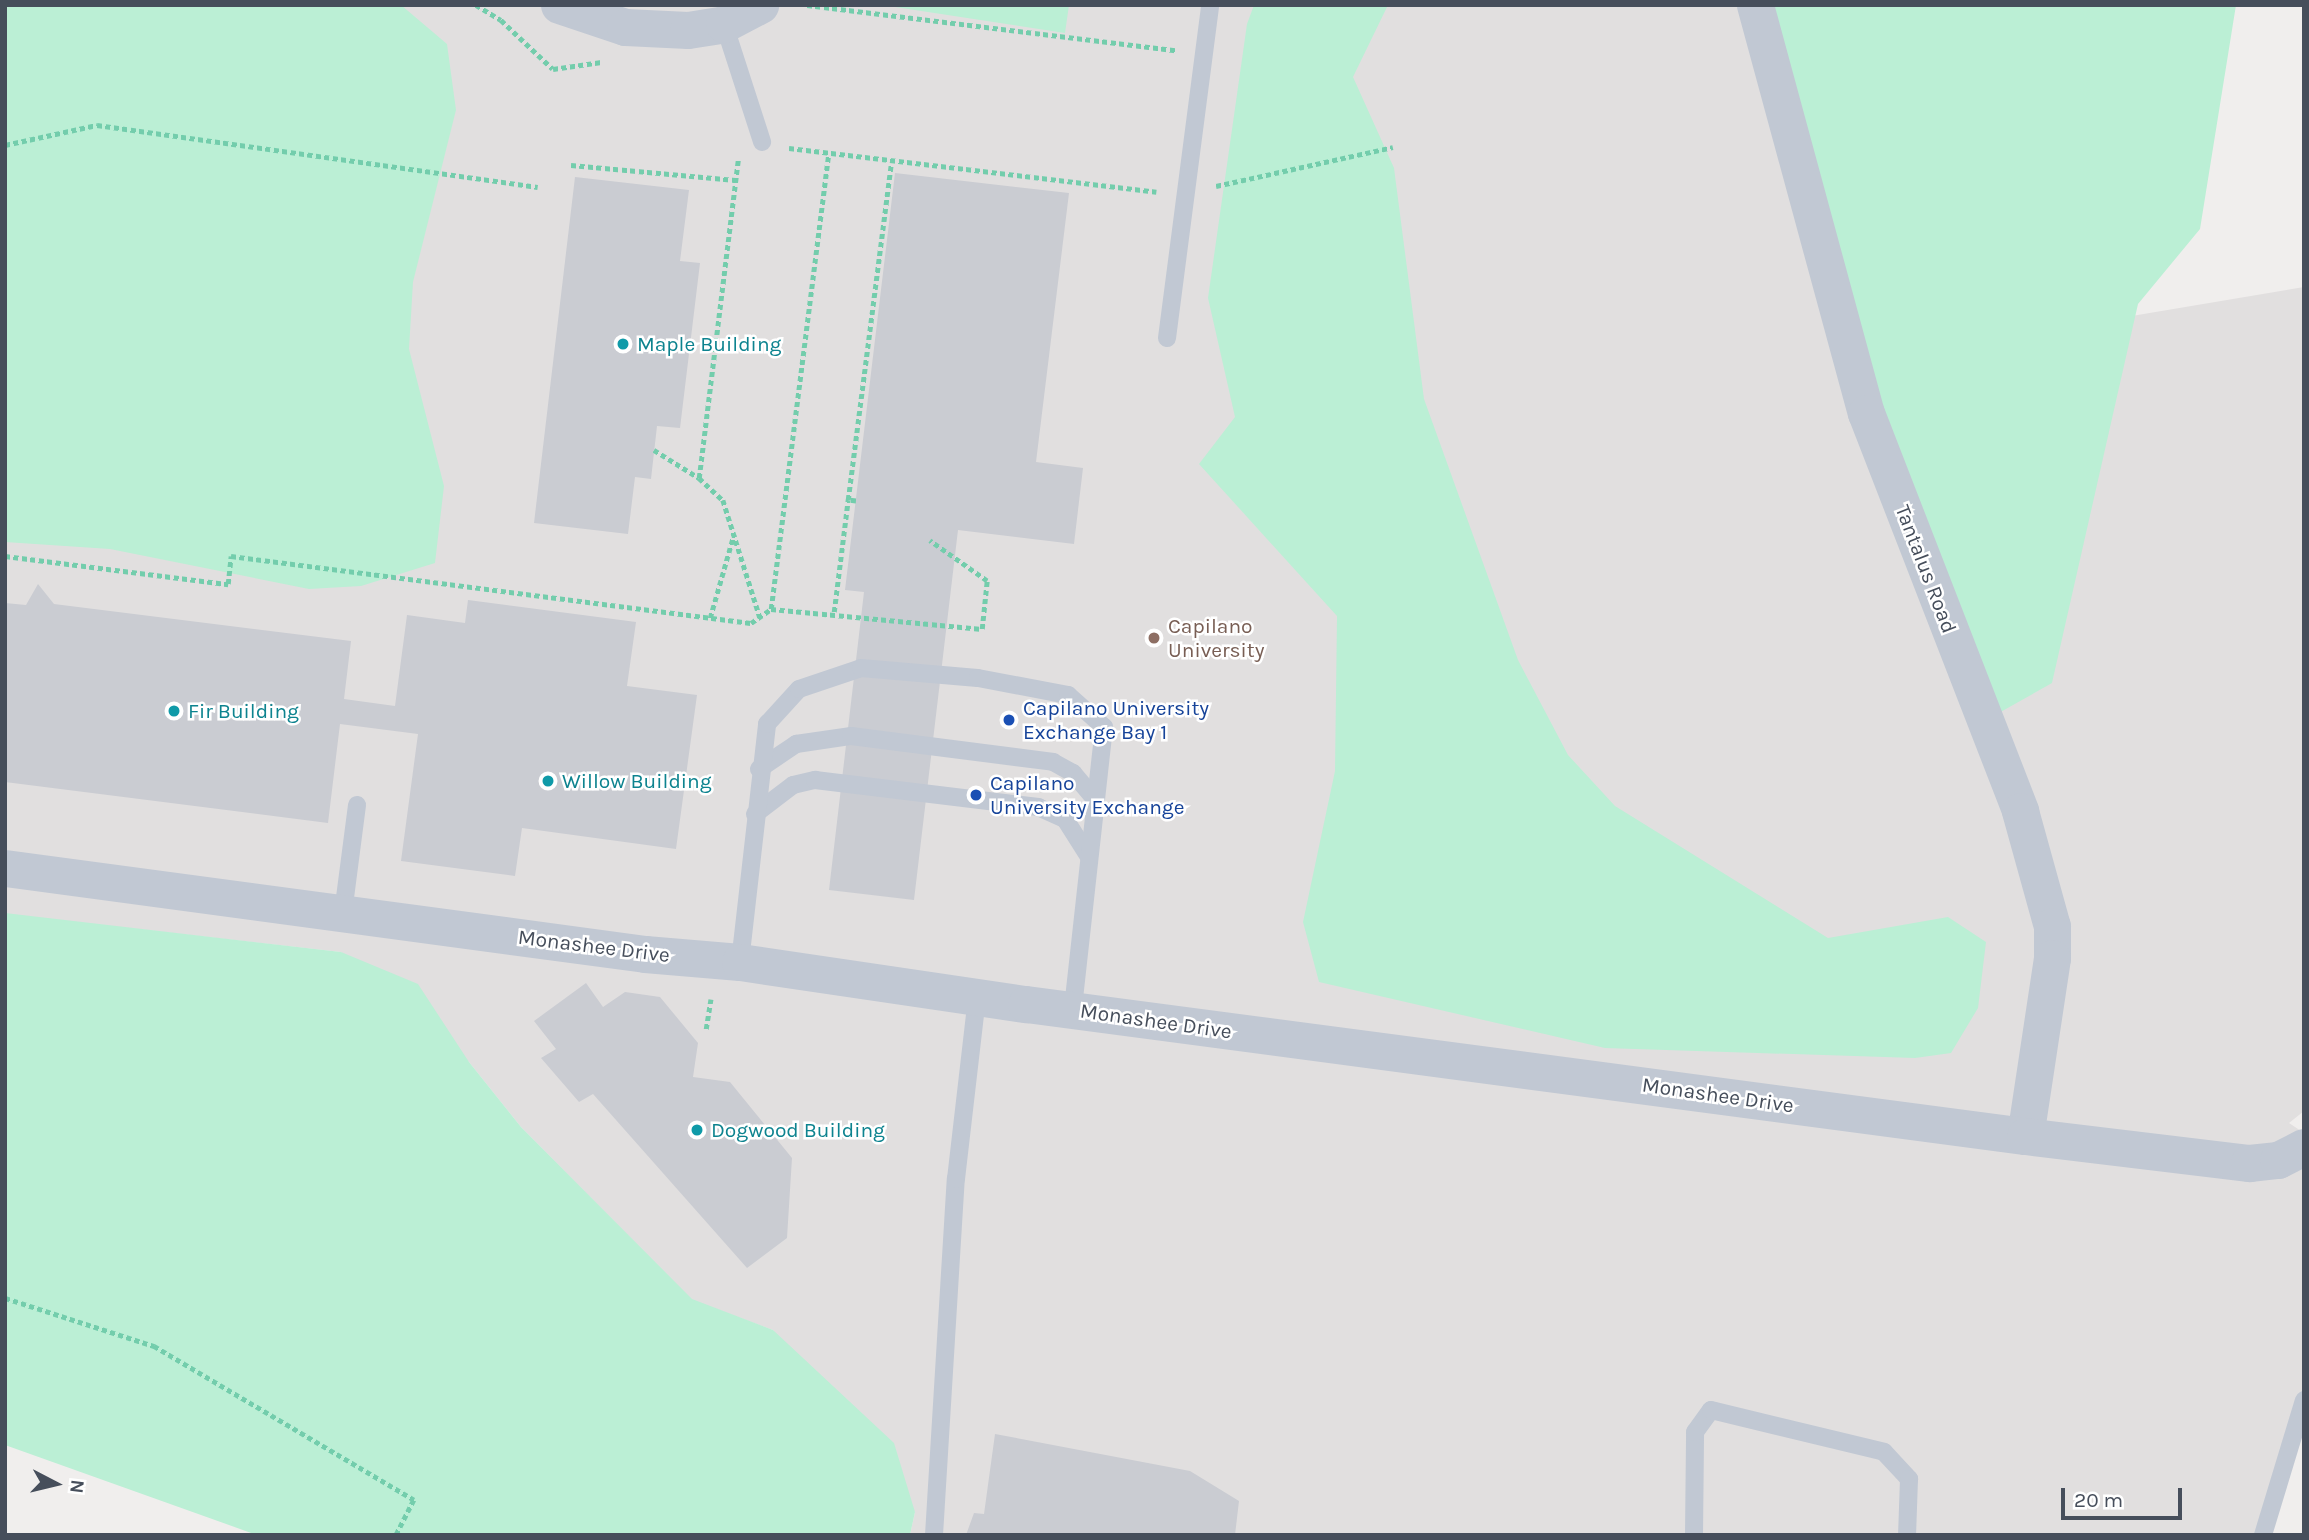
<!DOCTYPE html>
<style>
body{margin:0}
#map{position:relative;width:2309px;height:1540px;overflow:hidden;background:#f0eeed;font-family:Karla,sans-serif}
div>[style]{position:absolute}
.education>*{inset:0;background:#e1dfdf}
.green>*{inset:0;background:#bbefd5}
.building>*{inset:0;background:#caccd2}
.path>*{height:4.5px;margin-top:-2.25px;transform-origin:0;background:repeating-linear-gradient(90deg,#73cdac 0 5px,transparent 0 8.5px)}
.lane>*{height:18px;margin:-9px;padding:0 9px;transform-origin:9px;border-radius:9px;background:#c1c8d3}
.street>*{height:37px;margin:-18.5px;padding:0 18.5px;transform-origin:18.5px;border-radius:18.5px;background:#c1c8d3}
.dots>*{width:19px;height:19px;translate:-50% -50%;box-sizing:border-box;border:4px solid #fff;border-radius:50%}
span{translate:-50% -50%;white-space:nowrap;text-align:center;line-height:1.15;-webkit-text-stroke:5px #fff;paint-order:stroke}
.culture-label{font-size:21px;color:#0d838f}
.left{translate:0 -50%;text-align:left}
.street-label{font-size:21px;color:#464e5b}
.education-label{font-size:21px;color:#785e54}
.transit-label{font-size:21px;color:#164399}
.frame{position:absolute;inset:0;border:7px solid #464e5b;pointer-events:none}
.north{position:absolute;left:21px;top:1449px;width:70px;height:70px;-webkit-text-stroke:5px #fff;paint-order:stroke;rotate:97deg;font-size:19px;font-weight:700;line-height:28px;text-align:center;color:#464e5b}
.north::after{content:'';display:block;margin:auto;width:24px;height:32px;background:#464e5b;clip-path:polygon(50% 0,100% 100%,50% 72%,0 100%)}
.scale{position:absolute;left:2061px;top:1488px;width:121px;height:32px;box-sizing:border-box;border:4px solid #464e5b;border-top:0;padding-left:9px;font-size:21px;line-height:24px;white-space:nowrap;color:#464e5b;-webkit-text-stroke:5px #fff;paint-order:stroke}
</style>
<div id="map">
<div class="education">
<div style="clip-path:polygon(5px 5px,1767px 5px,1864px 361px,2304px 287px,2304px 1111px,2289px 1123px,2304px 1133px,2304px 1400px,2263px 1535px,910px 1535px,915px 1512px,773px 1330px,692px 1300px,521px 1127px,469px 1062px,341px 952px,5px 914px)"></div>
</div>
<div class="green">
<div style="clip-path:polygon(5px 5px,401px 5px,447px 44px,456px 110px,413px 282px,409px 349px,444px 486px,435px 563px,361px 586px,309px 589px,110px 549px,5px 542px)"></div>
<div style="clip-path:polygon(882px 5px,1069px 5px,1065px 33px)"></div>
<div style="clip-path:polygon(1254px 5px,1388px 5px,1353px 77px,1394px 168px,1424px 399px,1518px 660px,1568px 755px,1615px 806px,1828px 938px,1948px 917px,1986px 942px,1978px 1008px,1951px 1053px,1915px 1058px,1605px 1048px,1319px 982px,1303px 922px,1335px 771px,1337px 616px,1199px 464px,1235px 417px,1208px 298px,1247px 24px)"></div>
<div style="clip-path:polygon(1767px 5px,2236px 5px,2200px 229px,2138px 304px,2052px 683px,1997px 714px,1864px 362px)"></div>
<div style="clip-path:polygon(5px 913px,341px 952px,418px 984px,469px 1062px,521px 1127px,692px 1299px,773px 1330px,894px 1443px,915px 1512px,910px 1535px,257px 1535px,5px 1445px)"></div>
</div>
<div class="building">
<div style="clip-path:polygon(895px 173px,1069px 193px,1036px 462px,1083px 468px,1074px 544px,958px 530px,914px 900px,829px 890px,864px 592px,845px 590px)"></div>
<div style="clip-path:polygon(575px 177px,689px 190px,680px 261px,700px 263px,680px 428px,657px 426px,651px 479px,635px 477px,628px 534px,534px 523px)"></div>
<div style="clip-path:polygon(38px 584px,54px 604px,351px 641px,344px 699px,395px 706px,407px 615px,465px 623px,468px 600px,636px 622px,627px 686px,697px 695px,676px 849px,522px 828px,515px 876px,401px 861px,418px 734px,340px 724px,328px 823px,5px 782px,5px 603px,26px 605px)"></div>
<div style="clip-path:polygon(586px 983px,603px 1007px,625px 992px,660px 997px,698px 1043px,693px 1077px,730px 1082px,792px 1158px,787px 1238px,747px 1268px,593px 1094px,579px 1102px,541px 1058px,556px 1049px,534px 1021px)"></div>
<div style="clip-path:polygon(995px 1434px,1190px 1471px,1239px 1501px,1235px 1535px,966px 1535px,974px 1513px,984px 1514px)"></div>
</div>
<div class="path">
<div style="left:476px;top:5px;width:29px;rotate:31deg"></div>
<div style="left:501px;top:20px;width:71px;rotate:43.3deg"></div>
<div style="left:553px;top:69px;width:49px;rotate:-8.3deg"></div>
<div style="left:807px;top:5px;width:371px;rotate:7deg"></div>
<div style="left:5px;top:145px;width:94px;rotate:-12.3deg"></div>
<div style="left:97px;top:125px;width:445px;rotate:8deg"></div>
<div style="left:789px;top:148px;width:370px;rotate:6.8deg"></div>
<div style="left:571px;top:165px;width:165px;rotate:5.2deg"></div>
<div style="left:1216px;top:186px;width:181px;rotate:-12.4deg"></div>
<div style="left:654px;top:450px;width:53px;rotate:31.9deg"></div>
<div style="left:699px;top:478px;width:321px;rotate:-83deg"></div>
<div style="left:699px;top:478px;width:33px;rotate:43deg"></div>
<div style="left:723px;top:500px;width:123px;rotate:72.5deg"></div>
<div style="left:856px;top:501px;width:8px;rotate:-173deg"></div>
<div style="left:848px;top:500px;width:340px;rotate:-82.7deg"></div>
<div style="left:5px;top:556px;width:225px;rotate:7.2deg"></div>
<div style="left:228px;top:584px;width:28px;rotate:-84deg"></div>
<div style="left:231px;top:556px;width:524px;rotate:7.34deg"></div>
<div style="left:751px;top:623px;width:24px;rotate:-35deg"></div>
<div style="left:771px;top:609px;width:212px;rotate:5.4deg"></div>
<div style="left:982px;top:629px;width:48px;rotate:-84.1deg"></div>
<div style="left:987px;top:581px;width:70px;rotate:-144.9deg"></div>
<div style="left:771px;top:609px;width:457px;rotate:-82.8deg"></div>
<div style="left:834px;top:612px;width:113px;rotate:-82.9deg"></div>
<div style="left:710px;top:618px;width:87px;rotate:-74.1deg"></div>
<div style="left:706px;top:1029px;width:30px;rotate:-81deg"></div>
<div style="left:5px;top:1298px;width:157px;rotate:17.9deg"></div>
<div style="left:154px;top:1346px;width:302px;rotate:30.6deg"></div>
<div style="left:414px;top:1500px;width:39px;rotate:117deg"></div>
</div>
<div class="lane">
<div style="left:724px;top:24px;width:124px;rotate:72.1deg"></div>
<div style="left:1167px;top:338px;width:336px;rotate:-82.6deg"></div>
<div style="left:759px;top:769px;width:45px;rotate:-34deg"></div>
<div style="left:796px;top:744px;width:56px;rotate:-8.3deg"></div>
<div style="left:851px;top:736px;width:204px;rotate:7.3deg"></div>
<div style="left:1053px;top:762px;width:23px;rotate:29deg"></div>
<div style="left:1073px;top:773px;width:35px;rotate:50deg"></div>
<div style="left:755px;top:814px;width:48px;rotate:-37.3deg"></div>
<div style="left:793px;top:785px;width:23px;rotate:-13deg"></div>
<div style="left:815px;top:780px;width:225px;rotate:6.9deg"></div>
<div style="left:1038px;top:807px;width:30px;rotate:24deg"></div>
<div style="left:1065px;top:819px;width:45px;rotate:57.7deg"></div>
<div style="left:343px;top:913px;width:109px;rotate:-82.6deg"></div>
<div style="left:740px;top:962px;width:240px;rotate:-83.5deg"></div>
<div style="left:767px;top:724px;width:47px;rotate:-47.6deg"></div>
<div style="left:799px;top:689px;width:65px;rotate:-18.7deg"></div>
<div style="left:861px;top:668px;width:117px;rotate:4.9deg"></div>
<div style="left:978px;top:678px;width:92px;rotate:10.7deg"></div>
<div style="left:1068px;top:695px;width:48px;rotate:41.6deg"></div>
<div style="left:1104px;top:727px;width:285px;rotate:96.3deg"></div>
<div style="left:934px;top:1535px;width:357px;rotate:-86.5deg"></div>
<div style="left:956px;top:1179px;width:183px;rotate:-83.4deg"></div>
<div style="left:1694px;top:1535px;width:103px;rotate:-89.4deg"></div>
<div style="left:1695px;top:1432px;width:27px;rotate:-54deg"></div>
<div style="left:1711px;top:1410px;width:178px;rotate:13.6deg"></div>
<div style="left:1884px;top:1452px;width:37px;rotate:47deg"></div>
<div style="left:1909px;top:1479px;width:56px;rotate:92deg"></div>
<div style="left:2263px;top:1535px;width:141px;rotate:-73.1deg"></div>
</div>
<div class="street">
<div style="left:559px;top:5px;width:70px;rotate:18.4deg"></div>
<div style="left:625px;top:27px;width:63px;rotate:2.7deg"></div>
<div style="left:688px;top:30px;width:36px;rotate:-9deg"></div>
<div style="left:724px;top:24px;width:41px;rotate:-27.8deg"></div>
<div style="left:1755px;top:5px;width:423px;rotate:74.8deg"></div>
<div style="left:1866px;top:413px;width:427px;rotate:68.8deg"></div>
<div style="left:2020px;top:811px;width:119px;rotate:74.5deg"></div>
<div style="left:2052px;top:926px;width:32px;rotate:90deg"></div>
<div style="left:2052px;top:958px;width:180px;rotate:98.6deg"></div>
<div style="left:5px;top:868px;width:646px;rotate:7.65deg"></div>
<div style="left:645px;top:954px;width:95px;rotate:4.8deg"></div>
<div style="left:740px;top:962px;width:289px;rotate:8.4deg"></div>
<div style="left:1026px;top:1004px;width:1008px;rotate:7.53deg"></div>
<div style="left:2025px;top:1136px;width:226px;rotate:6.9deg"></div>
<div style="left:2249px;top:1163px;width:29px;rotate:-6deg"></div>
<div style="left:2278px;top:1160px;width:29px;rotate:-27deg"></div>
</div>
<div class="dots">
<div style="left:623px;top:344px;background:#0f9aa8"></div>
<div style="left:1154px;top:638px;background:#8d6e63"></div>
<div style="left:174px;top:711px;background:#0f9aa8"></div>
<div style="left:1009px;top:720px;background:#1a4fb4"></div>
<div style="left:548px;top:781px;background:#0f9aa8"></div>
<div style="left:976px;top:795px;background:#1a4fb4"></div>
<div style="left:697px;top:1130px;background:#0f9aa8"></div>
</div>
<div class="culture-label">
<span class="left" style="left:637px;top:344px">Maple Building</span>
<span class="left" style="left:188px;top:711px">Fir Building</span>
<span class="left" style="left:562px;top:781px">Willow Building</span>
<span class="left" style="left:711px;top:1130px">Dogwood Building</span>
</div>
<div class="street-label">
<span style="left:1926px;top:569px;rotate:69deg">Tantalus Road</span>
<span style="left:594px;top:946px;rotate:7deg">Monashee Drive</span>
<span style="left:1156px;top:1021px;rotate:8deg">Monashee Drive</span>
<span style="left:1718px;top:1095px;rotate:8deg">Monashee Drive</span>
</div>
<div class="education-label">
<span class="left" style="left:1168px;top:638px">Capilano<br>University</span>
</div>
<div class="transit-label">
<span class="left" style="left:1023px;top:720px">Capilano University<br>Exchange Bay 1</span>
<span class="left" style="left:990px;top:795px">Capilano<br>University Exchange</span>
</div>
<div class="frame"></div>
<div class="north">N</div>
<div class="scale">20 m</div>
</div>
